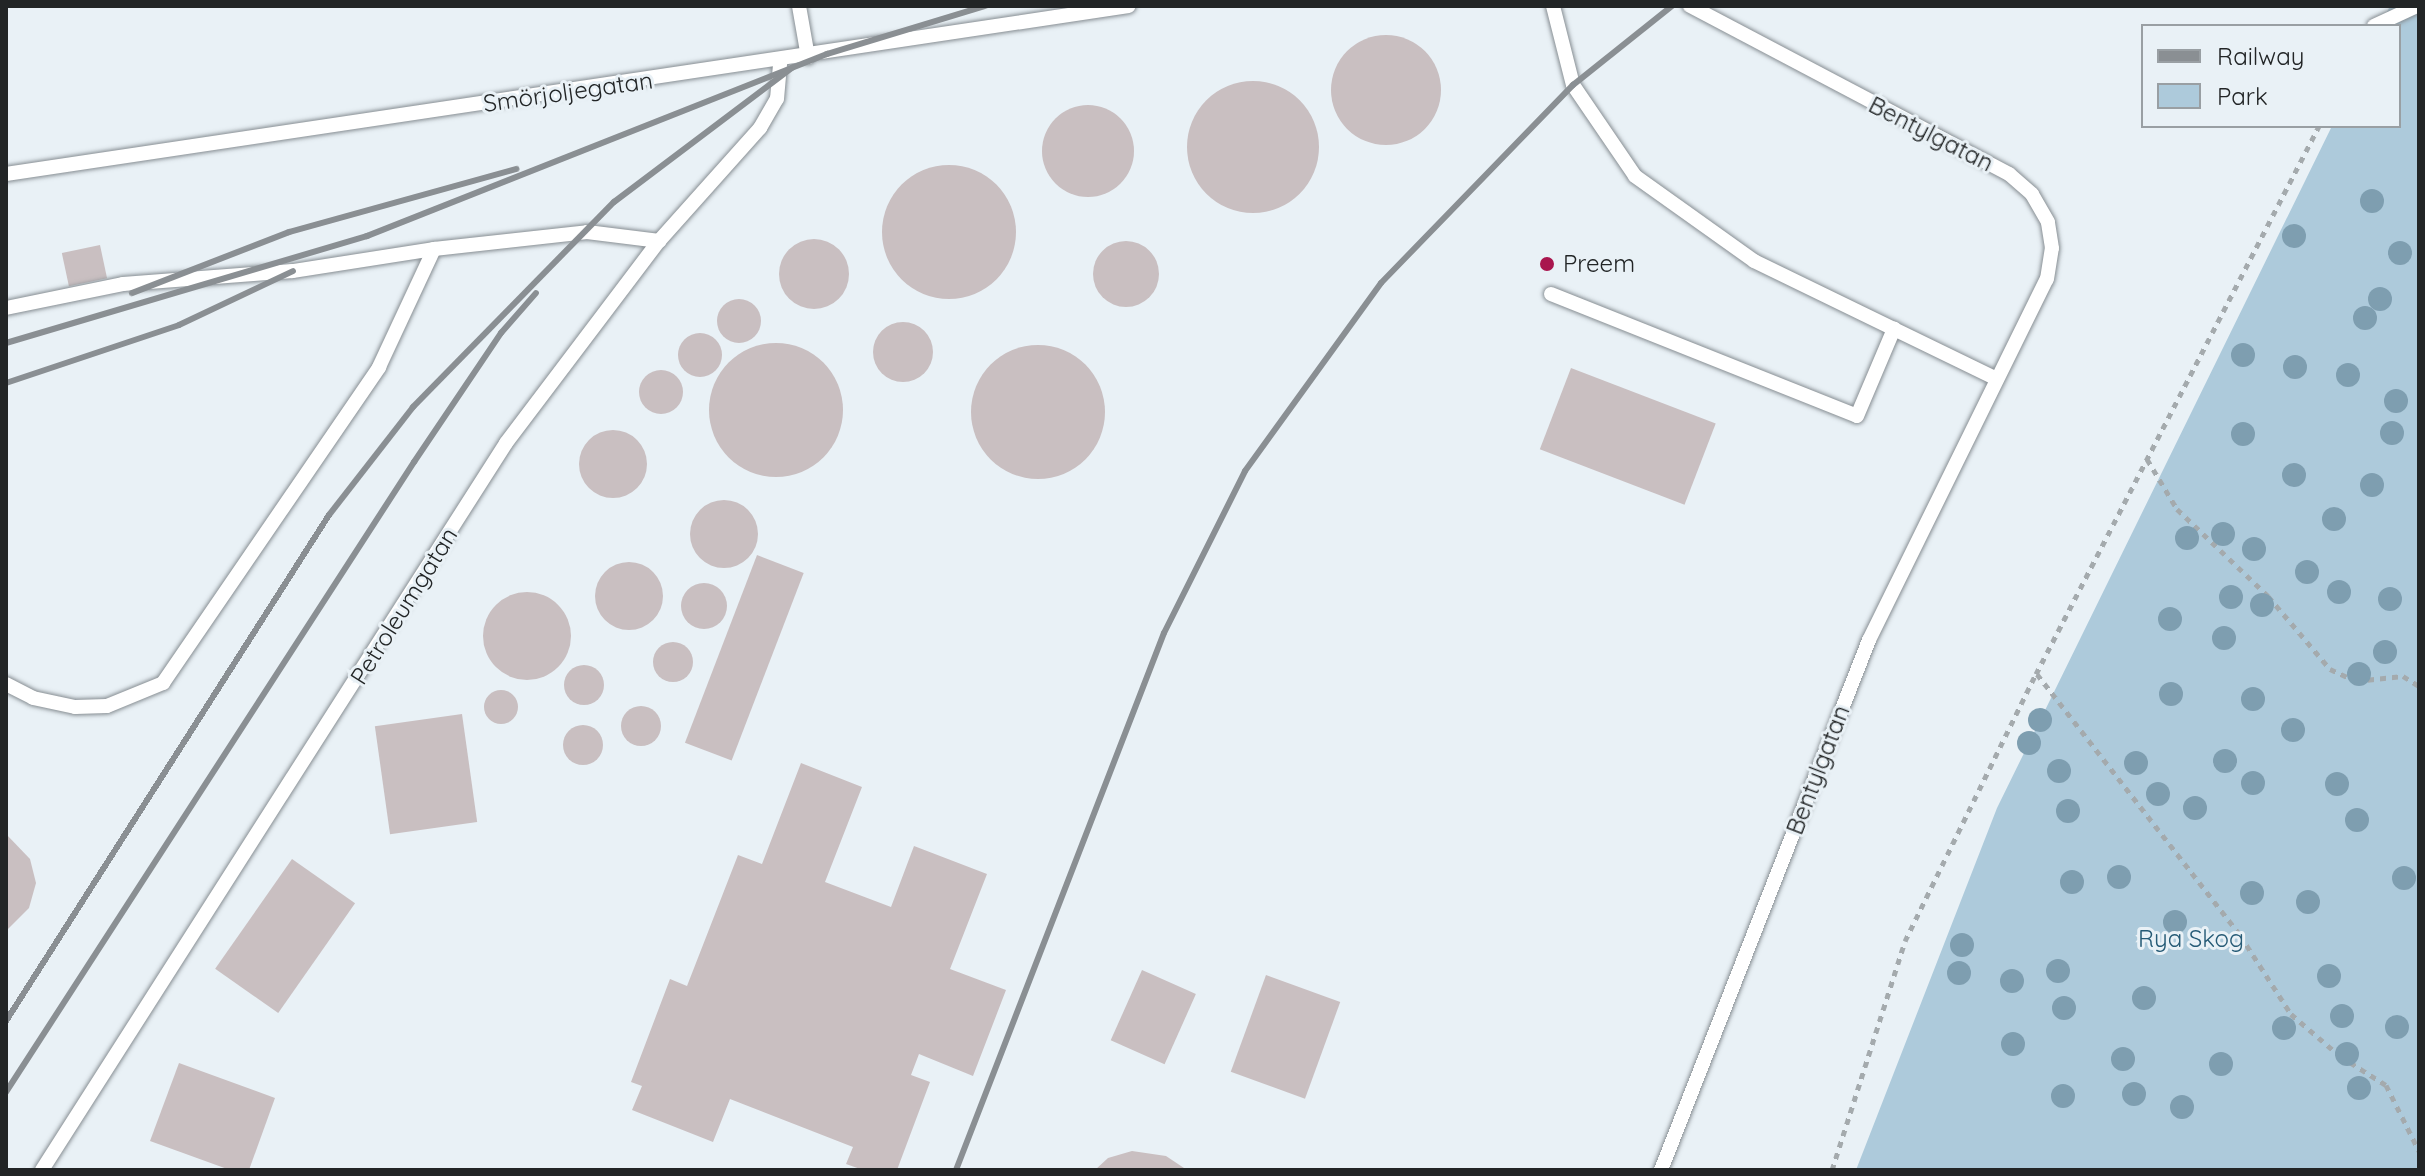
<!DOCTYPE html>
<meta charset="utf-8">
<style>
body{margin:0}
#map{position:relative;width:2425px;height:1176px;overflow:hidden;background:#e9f1f6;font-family:Quicksand,sans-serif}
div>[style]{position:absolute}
.green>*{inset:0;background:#adcadb}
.building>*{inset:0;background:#c9bfc1;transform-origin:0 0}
.round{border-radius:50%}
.path>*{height:5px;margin-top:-2.5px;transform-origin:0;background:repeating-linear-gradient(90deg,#a4aaad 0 6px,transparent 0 12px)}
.roads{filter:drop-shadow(0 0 2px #878e93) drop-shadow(0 0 2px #878e93)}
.lane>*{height:14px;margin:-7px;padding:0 7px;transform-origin:7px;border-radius:7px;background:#fff}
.rail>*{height:6px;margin:-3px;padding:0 3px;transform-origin:3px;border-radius:3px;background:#8a8f93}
.trees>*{width:24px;height:24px;margin:-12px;border-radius:50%;background:#7e9eb0}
.dots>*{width:22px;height:22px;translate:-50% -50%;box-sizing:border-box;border:4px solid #e9f1f6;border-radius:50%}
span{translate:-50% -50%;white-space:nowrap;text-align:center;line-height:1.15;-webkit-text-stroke:6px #e9f1f6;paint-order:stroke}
.street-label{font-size:24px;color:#222526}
.poi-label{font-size:24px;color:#222526}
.left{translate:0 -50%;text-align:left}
.park-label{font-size:24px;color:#265b76}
.frame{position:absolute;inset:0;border:8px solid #222526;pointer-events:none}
.legend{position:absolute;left:2141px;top:24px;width:260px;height:104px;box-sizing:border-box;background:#e9f1f6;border:2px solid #999fa3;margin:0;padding:10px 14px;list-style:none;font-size:24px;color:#222526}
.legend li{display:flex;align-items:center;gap:16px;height:40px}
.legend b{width:40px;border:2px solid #999fa3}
</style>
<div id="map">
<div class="green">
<div style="clip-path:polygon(2390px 6px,2419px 6px,2419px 1170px,1856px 1170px,1997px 808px,2332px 126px,2399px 126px,2399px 26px,2380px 26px)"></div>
</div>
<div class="building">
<div class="round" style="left:1331px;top:35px;width:110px;height:110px"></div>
<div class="round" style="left:1187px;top:81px;width:132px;height:132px"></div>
<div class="round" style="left:1042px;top:105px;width:92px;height:92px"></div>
<div class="round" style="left:882px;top:165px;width:134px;height:134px"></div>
<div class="round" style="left:779px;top:239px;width:70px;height:70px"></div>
<div class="round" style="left:1093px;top:241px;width:66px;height:66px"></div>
<div style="left:100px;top:245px;width:34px;height:39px;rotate:78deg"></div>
<div class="round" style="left:717px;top:299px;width:44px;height:44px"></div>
<div class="round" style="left:873px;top:322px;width:60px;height:60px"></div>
<div class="round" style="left:678px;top:333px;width:44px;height:44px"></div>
<div class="round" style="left:709px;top:343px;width:134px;height:134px"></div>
<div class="round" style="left:971px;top:345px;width:134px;height:134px"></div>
<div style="left:1571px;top:368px;width:155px;height:87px;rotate:21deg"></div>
<div class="round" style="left:639px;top:370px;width:44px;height:44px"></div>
<div class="round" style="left:579px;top:430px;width:68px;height:68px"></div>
<div class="round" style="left:690px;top:500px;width:68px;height:68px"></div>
<div style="left:757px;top:555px;width:50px;height:201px;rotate:21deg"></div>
<div class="round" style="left:595px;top:562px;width:68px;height:68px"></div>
<div class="round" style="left:681px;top:583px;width:46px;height:46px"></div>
<div class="round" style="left:483px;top:592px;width:88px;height:88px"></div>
<div class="round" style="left:653px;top:642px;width:40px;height:40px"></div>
<div class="round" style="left:564px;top:665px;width:40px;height:40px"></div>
<div class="round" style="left:484px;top:690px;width:34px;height:34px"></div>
<div class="round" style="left:621px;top:706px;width:40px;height:40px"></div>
<div style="left:462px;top:714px;width:109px;height:88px;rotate:82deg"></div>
<div class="round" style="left:563px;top:725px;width:40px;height:40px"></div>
<div style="clip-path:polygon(801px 763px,862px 787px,825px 882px,891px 907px,914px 846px,987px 874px,950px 969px,1006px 990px,973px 1076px,919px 1054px,911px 1075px,930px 1082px,897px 1170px,863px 1170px,846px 1164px,853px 1147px,730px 1099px,713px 1142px,632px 1110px,642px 1086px,631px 1082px,670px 979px,687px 986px,738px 855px,762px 864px)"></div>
<div style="clip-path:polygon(6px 834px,30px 859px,36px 883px,29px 908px,6px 931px)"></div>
<div style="left:292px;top:859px;width:77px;height:134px;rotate:35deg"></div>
<div style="left:1142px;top:970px;width:59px;height:77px;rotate:24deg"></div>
<div style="left:1266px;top:975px;width:79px;height:103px;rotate:20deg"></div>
<div style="clip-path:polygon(179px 1063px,275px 1098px,249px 1170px,230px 1170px,150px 1141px)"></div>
<div style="clip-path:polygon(1132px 1151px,1166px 1156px,1187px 1170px,1095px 1170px,1108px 1158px)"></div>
</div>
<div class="path">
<div style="left:2147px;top:459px;width:58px;rotate:59deg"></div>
<div style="left:2177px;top:509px;width:126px;rotate:43.7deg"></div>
<div style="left:2268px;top:596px;width:96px;rotate:49.7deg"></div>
<div style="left:2330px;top:669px;width:29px;rotate:25deg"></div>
<div style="left:2356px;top:681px;width:47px;rotate:-6.1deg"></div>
<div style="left:2403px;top:676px;width:19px;rotate:32deg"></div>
<div style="left:2037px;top:674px;width:331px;rotate:52.1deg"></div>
<div style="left:2240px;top:935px;width:94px;rotate:57.2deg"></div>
<div style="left:2291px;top:1014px;width:65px;rotate:40.6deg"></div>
<div style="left:2340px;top:1056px;width:54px;rotate:32.2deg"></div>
<div style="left:2386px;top:1085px;width:74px;rotate:63.4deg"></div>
<div style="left:1832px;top:1170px;width:240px;rotate:-72.3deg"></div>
<div style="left:1905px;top:941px;width:297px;rotate:-63.9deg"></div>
<div style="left:2036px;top:674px;width:617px;rotate:-62.69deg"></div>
</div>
<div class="roads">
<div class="lane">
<div style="left:799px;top:6px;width:52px;rotate:80deg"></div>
<div style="left:1553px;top:6px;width:81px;rotate:75.8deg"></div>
<div style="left:1573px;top:85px;width:110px;rotate:55.7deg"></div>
<div style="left:1635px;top:176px;width:146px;rotate:35.5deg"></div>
<div style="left:1754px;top:261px;width:270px;rotate:25.9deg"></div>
<div style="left:2374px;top:26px;width:47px;rotate:-24.9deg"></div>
<div style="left:6px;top:174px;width:1135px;rotate:-8.51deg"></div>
<div style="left:1551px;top:294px;width:329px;rotate:21.7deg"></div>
<div style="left:1857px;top:416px;width:95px;rotate:-67deg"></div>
<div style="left:6px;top:308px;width:119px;rotate:-11.6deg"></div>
<div style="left:123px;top:284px;width:170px;rotate:-4.4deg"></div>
<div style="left:293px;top:271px;width:143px;rotate:-8.9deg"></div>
<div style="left:6px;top:684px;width:30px;rotate:27deg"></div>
<div style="left:33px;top:698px;width:43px;rotate:12.1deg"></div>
<div style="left:75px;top:707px;width:32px;rotate:-2deg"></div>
<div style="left:107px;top:706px;width:61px;rotate:-22.3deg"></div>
<div style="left:163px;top:683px;width:383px;rotate:-55.6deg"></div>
<div style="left:379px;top:367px;width:130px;rotate:-65deg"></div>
<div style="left:434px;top:249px;width:154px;rotate:-6.3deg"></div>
<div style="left:587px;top:232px;width:73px;rotate:7.1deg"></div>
<div style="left:42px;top:1170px;width:862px;rotate:-57.45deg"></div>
<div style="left:506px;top:443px;width:253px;rotate:-52.9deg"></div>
<div style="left:659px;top:241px;width:152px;rotate:-48.2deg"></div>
<div style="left:760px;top:128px;width:34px;rotate:-60deg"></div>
<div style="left:777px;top:99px;width:38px;rotate:-85deg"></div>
<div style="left:1661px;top:1170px;width:569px;rotate:-68.57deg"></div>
<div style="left:1869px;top:640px;width:402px;rotate:-63.8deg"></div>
<div style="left:2047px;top:279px;width:31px;rotate:-81deg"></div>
<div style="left:2052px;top:248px;width:26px;rotate:-99deg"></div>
<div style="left:2048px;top:222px;width:32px;rotate:-120deg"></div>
<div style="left:2032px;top:194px;width:30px;rotate:-139deg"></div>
<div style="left:2009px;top:174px;width:361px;rotate:-152.2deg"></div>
</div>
</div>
<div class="rail">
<div style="left:132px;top:293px;width:168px;rotate:-21.2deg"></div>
<div style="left:289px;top:232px;width:236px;rotate:-15.5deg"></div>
<div style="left:6px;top:343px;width:377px;rotate:-16.5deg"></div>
<div style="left:367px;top:236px;width:495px;rotate:-21.6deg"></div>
<div style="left:827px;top:54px;width:165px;rotate:-16.9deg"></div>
<div style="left:6px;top:383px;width:182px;rotate:-18.5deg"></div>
<div style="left:179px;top:325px;width:126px;rotate:-25.3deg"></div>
<div style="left:6px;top:1021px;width:600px;rotate:-57.45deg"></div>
<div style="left:329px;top:515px;width:137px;rotate:-52.1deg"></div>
<div style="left:413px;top:407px;width:287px;rotate:-45.6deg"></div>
<div style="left:614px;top:202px;width:224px;rotate:-37deg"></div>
<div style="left:6px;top:1092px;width:751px;rotate:-57.07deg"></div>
<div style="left:414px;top:462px;width:156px;rotate:-56deg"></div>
<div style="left:501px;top:333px;width:53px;rotate:-48.8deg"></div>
<div style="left:956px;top:1170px;width:576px;rotate:-68.83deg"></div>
<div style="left:1164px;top:633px;width:181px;rotate:-63.4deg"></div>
<div style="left:1245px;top:471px;width:232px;rotate:-54.1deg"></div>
<div style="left:1381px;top:283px;width:276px;rotate:-45.9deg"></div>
<div style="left:1573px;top:85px;width:127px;rotate:-38.6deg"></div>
</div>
<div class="trees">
<div style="left:2372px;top:201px"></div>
<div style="left:2294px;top:236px"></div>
<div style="left:2400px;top:253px"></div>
<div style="left:2380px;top:299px"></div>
<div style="left:2365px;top:318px"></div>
<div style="left:2243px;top:355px"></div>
<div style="left:2295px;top:367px"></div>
<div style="left:2348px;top:375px"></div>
<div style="left:2396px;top:401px"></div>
<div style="left:2392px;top:433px"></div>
<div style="left:2243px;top:434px"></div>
<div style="left:2294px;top:475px"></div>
<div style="left:2372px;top:485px"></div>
<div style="left:2334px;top:519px"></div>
<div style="left:2223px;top:534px"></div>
<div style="left:2187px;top:538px"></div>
<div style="left:2254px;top:549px"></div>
<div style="left:2307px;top:572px"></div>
<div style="left:2339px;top:592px"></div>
<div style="left:2231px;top:597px"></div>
<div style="left:2390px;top:599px"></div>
<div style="left:2262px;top:605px"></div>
<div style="left:2170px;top:619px"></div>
<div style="left:2224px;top:638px"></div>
<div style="left:2385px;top:652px"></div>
<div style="left:2359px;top:674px"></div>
<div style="left:2171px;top:694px"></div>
<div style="left:2253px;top:699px"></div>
<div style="left:2040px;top:720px"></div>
<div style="left:2293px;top:730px"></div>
<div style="left:2029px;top:743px"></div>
<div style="left:2225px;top:761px"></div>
<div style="left:2136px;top:763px"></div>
<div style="left:2059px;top:771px"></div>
<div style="left:2253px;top:783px"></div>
<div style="left:2337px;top:784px"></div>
<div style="left:2158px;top:794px"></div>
<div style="left:2195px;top:808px"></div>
<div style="left:2068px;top:811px"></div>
<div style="left:2357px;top:820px"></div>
<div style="left:2119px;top:877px"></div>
<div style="left:2404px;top:878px"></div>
<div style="left:2072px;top:882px"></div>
<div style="left:2252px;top:893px"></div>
<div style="left:2308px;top:902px"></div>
<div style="left:2175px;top:922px"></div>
<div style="left:1962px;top:945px"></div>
<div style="left:2058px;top:971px"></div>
<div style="left:1959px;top:973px"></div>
<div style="left:2329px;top:976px"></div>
<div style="left:2012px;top:981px"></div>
<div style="left:2144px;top:998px"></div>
<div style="left:2064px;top:1008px"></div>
<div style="left:2342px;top:1016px"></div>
<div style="left:2397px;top:1027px"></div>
<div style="left:2284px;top:1028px"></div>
<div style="left:2013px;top:1044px"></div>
<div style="left:2347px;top:1054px"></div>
<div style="left:2123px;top:1059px"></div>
<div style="left:2221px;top:1064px"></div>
<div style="left:2359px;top:1088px"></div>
<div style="left:2134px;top:1094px"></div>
<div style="left:2063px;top:1096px"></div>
<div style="left:2182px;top:1107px"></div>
</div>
<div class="dots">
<div style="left:1547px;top:264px;background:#a9164e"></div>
</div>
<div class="street-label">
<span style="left:568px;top:92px;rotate:-8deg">Smörjoljegatan</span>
<span style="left:1931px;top:134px;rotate:27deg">Bentylgatan</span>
<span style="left:404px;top:606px;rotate:-58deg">Petroleumgatan</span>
<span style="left:1818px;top:770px;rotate:-69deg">Bentylgatan</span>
</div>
<div class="poi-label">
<span class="left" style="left:1563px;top:264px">Preem</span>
</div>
<div class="park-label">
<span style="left:2191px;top:939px">Rya Skog</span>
</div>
<div class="frame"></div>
<ul class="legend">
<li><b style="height:10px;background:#8a8f93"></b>Railway</li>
<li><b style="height:22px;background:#adcadb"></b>Park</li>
</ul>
</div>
